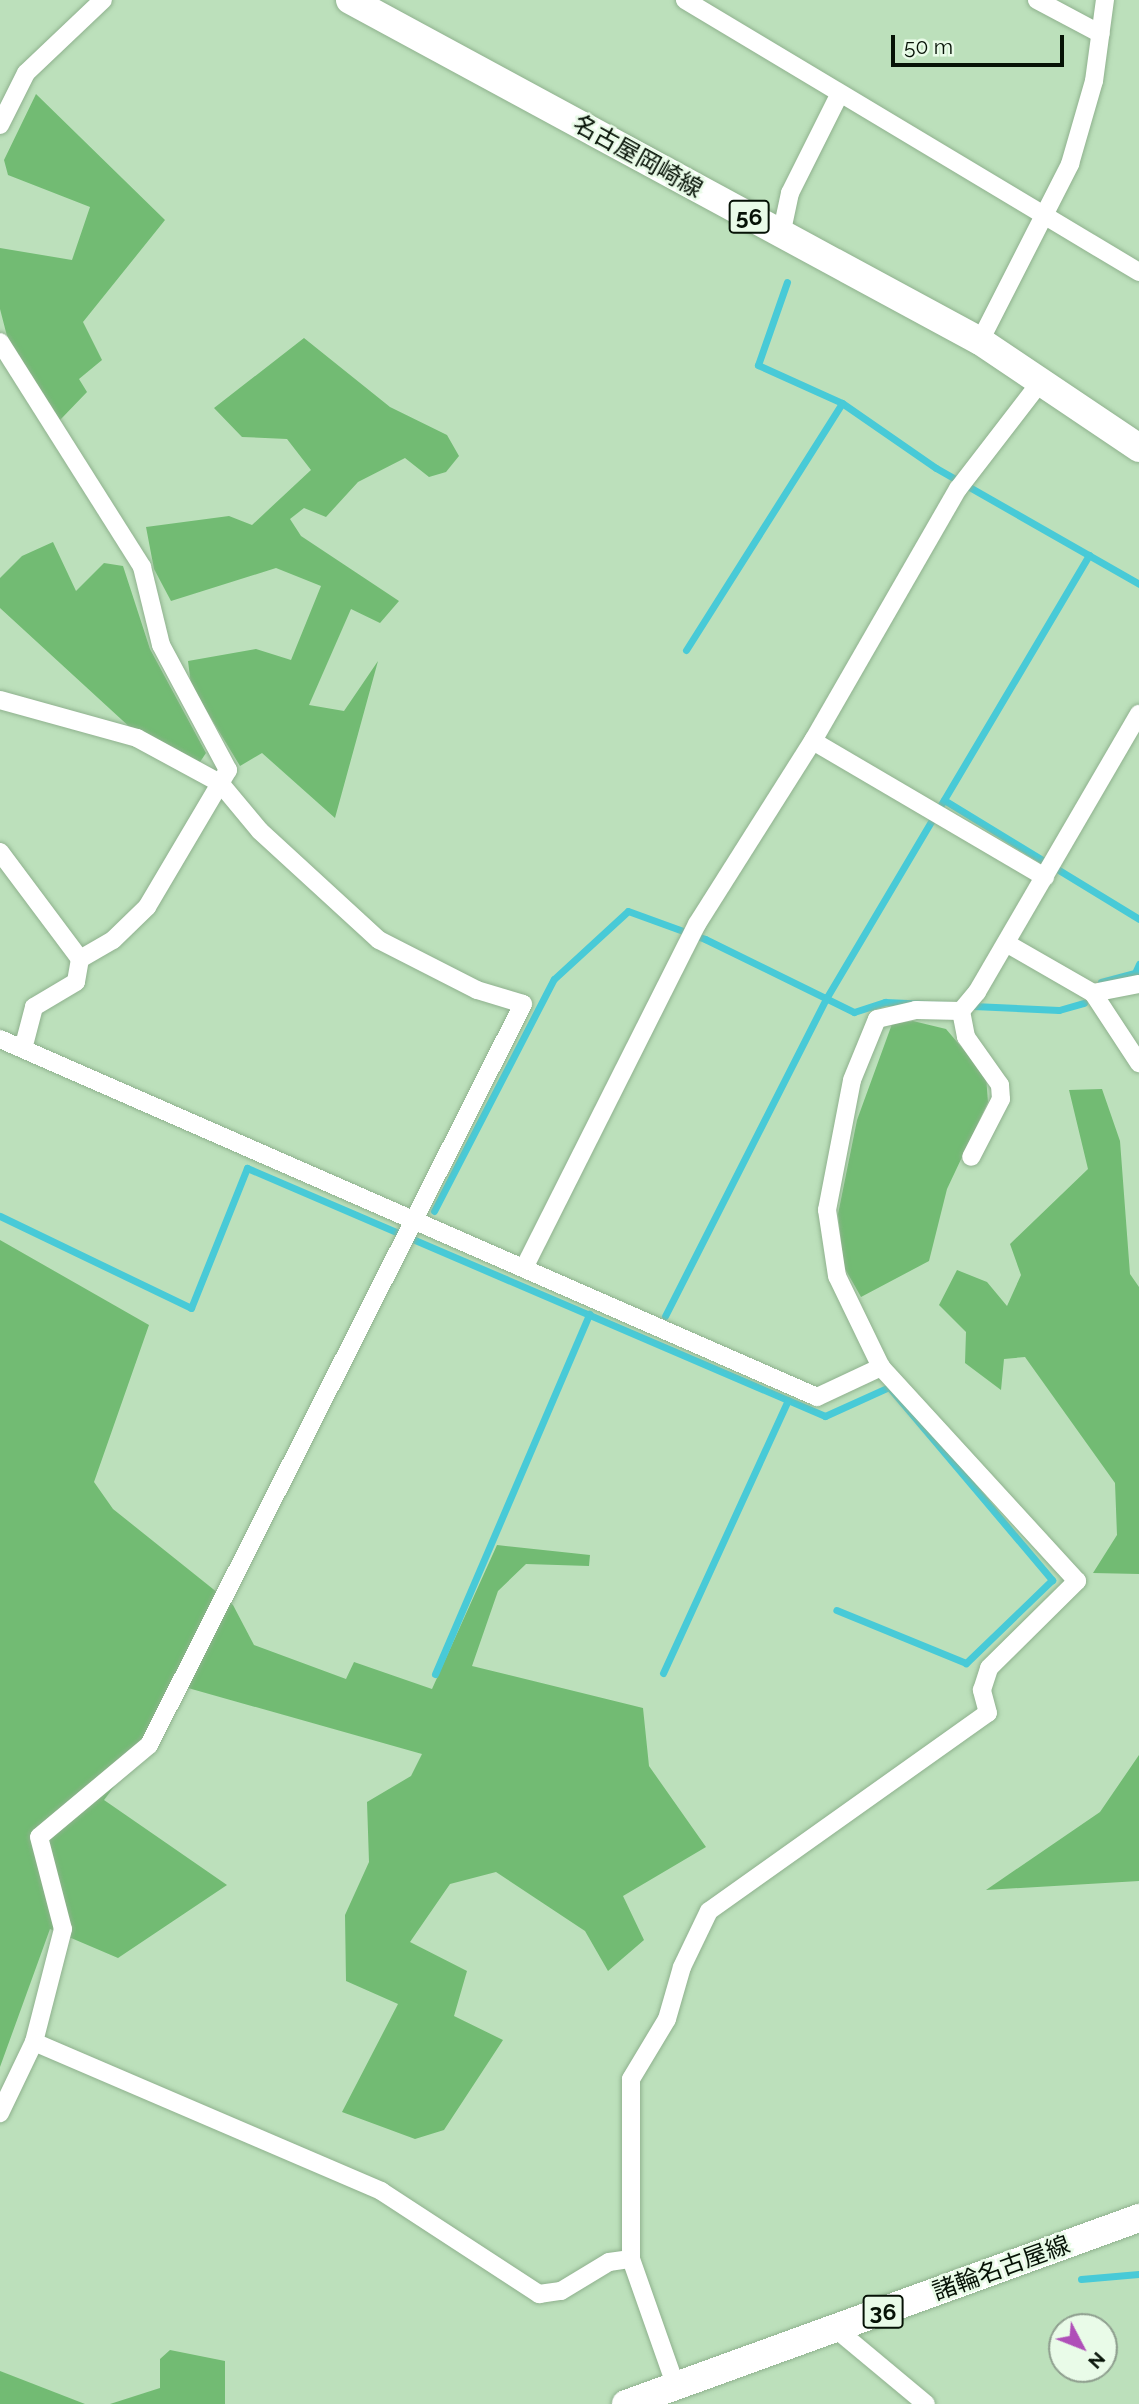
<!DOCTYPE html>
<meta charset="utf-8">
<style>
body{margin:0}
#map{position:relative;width:1139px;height:2404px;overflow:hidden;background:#bce0bb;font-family:Raleway,"Noto Sans JP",sans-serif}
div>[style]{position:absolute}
.green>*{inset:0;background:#72bb73}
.stream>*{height:7px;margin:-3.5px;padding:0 3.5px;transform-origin:3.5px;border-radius:3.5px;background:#48cad7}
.roads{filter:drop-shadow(0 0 2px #8fb18e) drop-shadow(0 0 2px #8fb18e)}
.street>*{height:18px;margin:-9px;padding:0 9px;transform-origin:9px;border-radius:9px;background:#fff}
.primary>*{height:28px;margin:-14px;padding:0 14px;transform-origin:14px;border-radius:14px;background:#fff}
span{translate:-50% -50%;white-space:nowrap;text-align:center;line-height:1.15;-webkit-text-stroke:5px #e9fbe8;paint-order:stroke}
.shield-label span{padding:2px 5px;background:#e9fbe8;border:2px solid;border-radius:5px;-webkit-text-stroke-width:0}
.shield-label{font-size:23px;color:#061206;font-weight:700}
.street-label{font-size:24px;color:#061206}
.north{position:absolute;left:1048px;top:2313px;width:70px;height:70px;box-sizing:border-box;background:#e9fbe8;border:2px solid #8e9e8e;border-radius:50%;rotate:132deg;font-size:19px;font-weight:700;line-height:28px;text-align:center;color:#061206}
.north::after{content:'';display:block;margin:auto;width:24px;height:32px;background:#af4fb8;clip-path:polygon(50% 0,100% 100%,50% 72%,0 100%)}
.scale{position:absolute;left:891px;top:35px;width:173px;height:32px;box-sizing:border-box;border:4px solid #061206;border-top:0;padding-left:9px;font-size:21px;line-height:24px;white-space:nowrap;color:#061206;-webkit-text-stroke:5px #e9fbe8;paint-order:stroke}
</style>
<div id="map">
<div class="green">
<div style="clip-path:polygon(36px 94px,165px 220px,83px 322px,102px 360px,79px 379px,87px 392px,60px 420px,7px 336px,0 309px,0 248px,72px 260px,90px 207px,8px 175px,4px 160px)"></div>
<div style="clip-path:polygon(304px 338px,390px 407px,447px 435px,459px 456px,446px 472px,429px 477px,405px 458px,358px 482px,326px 517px,304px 508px,290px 519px,301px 536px,399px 601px,380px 623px,351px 609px,309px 705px,344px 711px,378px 661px,335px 818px,262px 753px,240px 766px,191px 685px,188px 661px,256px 649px,291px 660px,321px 586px,276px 568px,171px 601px,154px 569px,146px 527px,229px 516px,252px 525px,311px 470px,287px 439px,242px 437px,214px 408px)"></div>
<div style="clip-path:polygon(53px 542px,76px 591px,104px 563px,123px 566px,150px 649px,206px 753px,198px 765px,134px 731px,0 608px,0 578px,22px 556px)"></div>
<div style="clip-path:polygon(913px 1021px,946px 1029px,986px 1076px,988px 1102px,947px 1189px,929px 1261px,861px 1297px,844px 1267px,838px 1214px,857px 1120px,892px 1024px)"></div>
<div style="clip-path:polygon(1102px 1089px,1120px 1141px,1130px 1274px,1139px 1287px,1139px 1574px,1093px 1573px,1117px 1535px,1115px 1483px,1025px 1357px,1004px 1359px,1001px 1390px,965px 1363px,966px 1332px,939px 1305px,957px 1270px,987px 1282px,1007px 1306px,1021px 1275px,1010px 1244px,1088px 1169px,1069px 1090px)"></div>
<div style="clip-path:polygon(0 1240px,149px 1325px,94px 1482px,113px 1509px,233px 1605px,254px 1645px,346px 1679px,354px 1662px,432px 1689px,497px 1545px,590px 1555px,589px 1566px,526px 1564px,498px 1591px,472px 1666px,643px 1708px,649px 1766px,706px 1847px,623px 1896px,644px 1940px,608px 1971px,585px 1931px,496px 1872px,450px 1884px,410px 1942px,467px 1971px,454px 2016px,503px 2040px,444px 2130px,415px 2139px,342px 2112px,398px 2004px,346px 1981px,345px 1915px,369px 1862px,367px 1802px,411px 1776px,422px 1754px,188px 1688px,104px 1800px,227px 1885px,118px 1958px,50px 1929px,0 2067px)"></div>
<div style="clip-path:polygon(1139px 1755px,1139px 1881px,986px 1890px,1100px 1812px)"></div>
<div style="clip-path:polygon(170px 2350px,225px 2361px,225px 2404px,110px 2404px,160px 2388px,160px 2359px)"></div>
<div style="clip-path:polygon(0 2371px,85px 2404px,0 2404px)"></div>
</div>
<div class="stream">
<div style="left:787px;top:282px;width:88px;rotate:109.3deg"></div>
<div style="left:758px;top:365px;width:92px;rotate:24.3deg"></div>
<div style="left:842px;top:403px;width:114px;rotate:34.7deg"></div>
<div style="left:936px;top:468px;width:234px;rotate:29.7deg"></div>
<div style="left:686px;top:650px;width:292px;rotate:-57.7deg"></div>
<div style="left:944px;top:800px;width:228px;rotate:31.4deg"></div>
<div style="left:1101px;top:982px;width:35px;rotate:-15deg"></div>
<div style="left:1135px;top:973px;width:10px;rotate:-66deg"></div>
<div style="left:434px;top:1211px;width:261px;rotate:-62.7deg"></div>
<div style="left:554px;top:979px;width:100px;rotate:-42.6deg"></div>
<div style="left:628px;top:911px;width:82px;rotate:20deg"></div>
<div style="left:705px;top:939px;width:166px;rotate:26.1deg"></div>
<div style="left:854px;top:1012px;width:33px;rotate:-18deg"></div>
<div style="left:885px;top:1002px;width:174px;rotate:2.6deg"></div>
<div style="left:1059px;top:1010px;width:26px;rotate:-16deg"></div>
<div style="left:0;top:1216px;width:212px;rotate:25.7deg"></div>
<div style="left:191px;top:1308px;width:151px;rotate:-68.2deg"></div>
<div style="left:247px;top:1168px;width:629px;rotate:23.22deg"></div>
<div style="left:825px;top:1416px;width:70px;rotate:-24.4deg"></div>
<div style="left:889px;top:1387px;width:253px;rotate:49.8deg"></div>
<div style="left:1052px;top:1580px;width:120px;rotate:136deg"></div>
<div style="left:966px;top:1663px;width:140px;rotate:-157.8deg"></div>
<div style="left:665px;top:1316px;width:358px;rotate:-63.1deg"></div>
<div style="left:827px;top:997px;width:514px;rotate:-59.34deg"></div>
<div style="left:663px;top:1673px;width:300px;rotate:-65.4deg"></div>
<div style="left:435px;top:1674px;width:392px;rotate:-66.8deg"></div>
<div style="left:1081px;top:2279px;width:58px;rotate:-4.9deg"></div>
</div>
<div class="roads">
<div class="street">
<div style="left:685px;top:0;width:529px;rotate:30.93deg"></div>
<div style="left:1037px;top:0;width:72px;rotate:28deg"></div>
<div style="left:0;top:125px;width:58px;rotate:-63.4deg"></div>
<div style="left:26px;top:73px;width:106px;rotate:-43.5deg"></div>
<div style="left:781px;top:235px;width:43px;rotate:-77.9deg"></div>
<div style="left:790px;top:193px;width:110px;rotate:-63.4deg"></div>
<div style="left:980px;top:341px;width:199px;rotate:-63deg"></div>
<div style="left:1070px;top:164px;width:86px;rotate:-73.9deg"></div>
<div style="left:1094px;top:81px;width:82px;rotate:-82.3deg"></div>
<div style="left:0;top:342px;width:266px;rotate:57.7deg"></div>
<div style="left:142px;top:567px;width:80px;rotate:76.3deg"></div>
<div style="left:161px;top:645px;width:142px;rotate:61.8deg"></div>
<div style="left:228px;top:770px;width:159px;rotate:120.6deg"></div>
<div style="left:147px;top:907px;width:47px;rotate:135.9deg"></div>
<div style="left:113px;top:940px;width:38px;rotate:150deg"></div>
<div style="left:80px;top:959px;width:23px;rotate:100deg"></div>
<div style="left:76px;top:982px;width:49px;rotate:149.2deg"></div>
<div style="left:34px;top:1007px;width:43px;rotate:104.7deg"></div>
<div style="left:0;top:700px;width:142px;rotate:15.5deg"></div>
<div style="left:137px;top:738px;width:94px;rotate:28.5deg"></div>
<div style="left:220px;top:783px;width:62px;rotate:50.2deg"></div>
<div style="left:260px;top:831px;width:161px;rotate:42.5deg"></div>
<div style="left:379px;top:940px;width:110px;rotate:27deg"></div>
<div style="left:477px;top:990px;width:48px;rotate:16.9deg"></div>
<div style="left:523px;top:1004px;width:830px;rotate:116.78deg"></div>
<div style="left:149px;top:1745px;width:143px;rotate:140.1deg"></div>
<div style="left:39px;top:1837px;width:95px;rotate:75.4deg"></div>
<div style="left:63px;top:1929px;width:117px;rotate:104.4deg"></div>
<div style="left:34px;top:2042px;width:79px;rotate:115.6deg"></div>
<div style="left:813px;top:741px;width:269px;rotate:30.4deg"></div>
<div style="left:0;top:852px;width:134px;rotate:53.2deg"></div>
<div style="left:1006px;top:943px;width:100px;rotate:29.9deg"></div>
<div style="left:1093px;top:993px;width:47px;rotate:-11.1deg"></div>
<div style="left:1093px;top:993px;width:84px;rotate:56.7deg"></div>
<div style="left:961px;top:1011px;width:26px;rotate:79deg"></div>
<div style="left:966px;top:1037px;width:59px;rotate:54.7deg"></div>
<div style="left:1000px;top:1085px;width:14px;rotate:86deg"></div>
<div style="left:1001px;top:1099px;width:65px;rotate:117.3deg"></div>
<div style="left:0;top:1039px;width:892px;rotate:23.66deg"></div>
<div style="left:817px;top:1397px;width:71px;rotate:-25.1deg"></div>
<div style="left:524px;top:1268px;width:385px;rotate:-63.3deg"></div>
<div style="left:697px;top:924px;width:219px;rotate:-57.7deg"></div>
<div style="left:814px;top:739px;width:289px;rotate:-60.1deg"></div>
<div style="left:958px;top:489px;width:131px;rotate:-52.4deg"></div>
<div style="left:34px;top:2042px;width:378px;rotate:23.2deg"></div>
<div style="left:381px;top:2191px;width:189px;rotate:33.1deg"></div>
<div style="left:539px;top:2294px;width:22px;rotate:-8deg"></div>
<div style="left:561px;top:2291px;width:56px;rotate:-31.1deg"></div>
<div style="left:609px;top:2262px;width:22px;rotate:-8deg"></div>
<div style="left:836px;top:2329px;width:117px;rotate:39.8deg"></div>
<div style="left:675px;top:2384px;width:133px;rotate:-109.4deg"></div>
<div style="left:631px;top:2259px;width:180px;rotate:-90deg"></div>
<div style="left:631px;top:2079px;width:70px;rotate:-59deg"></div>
<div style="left:667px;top:2019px;width:54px;rotate:-73.9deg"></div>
<div style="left:682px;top:1967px;width:62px;rotate:-64.3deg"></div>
<div style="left:709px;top:1911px;width:342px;rotate:-35.4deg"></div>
<div style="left:988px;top:1713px;width:24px;rotate:-105deg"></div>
<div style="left:982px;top:1690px;width:23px;rotate:-72deg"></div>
<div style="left:989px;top:1668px;width:124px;rotate:-44.7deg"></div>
<div style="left:1077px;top:1581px;width:290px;rotate:-132.5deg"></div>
<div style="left:881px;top:1367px;width:101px;rotate:-115.8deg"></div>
<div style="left:837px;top:1276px;width:67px;rotate:-98.6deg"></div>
<div style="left:827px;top:1210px;width:132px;rotate:-79.1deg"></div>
<div style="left:852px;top:1080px;width:66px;rotate:-67.7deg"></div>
<div style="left:877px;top:1019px;width:40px;rotate:-13deg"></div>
<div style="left:916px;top:1010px;width:45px;rotate:1.3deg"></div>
<div style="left:961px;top:1011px;width:25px;rotate:-50deg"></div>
<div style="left:977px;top:992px;width:322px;rotate:-59.8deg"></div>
</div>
<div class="primary">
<div style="left:350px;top:0;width:716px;rotate:28.43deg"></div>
<div style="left:980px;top:341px;width:192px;rotate:33.9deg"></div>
<div style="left:626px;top:2404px;width:546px;rotate:-19.93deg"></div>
</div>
</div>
<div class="shield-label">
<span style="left:749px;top:217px">56</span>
<span style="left:883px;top:2312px">36</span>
</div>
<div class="street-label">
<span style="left:638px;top:156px;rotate:29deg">名古屋岡崎線</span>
<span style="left:1001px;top:2268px;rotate:-20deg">諸輪名古屋線</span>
</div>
<div class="north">N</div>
<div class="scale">50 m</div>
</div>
